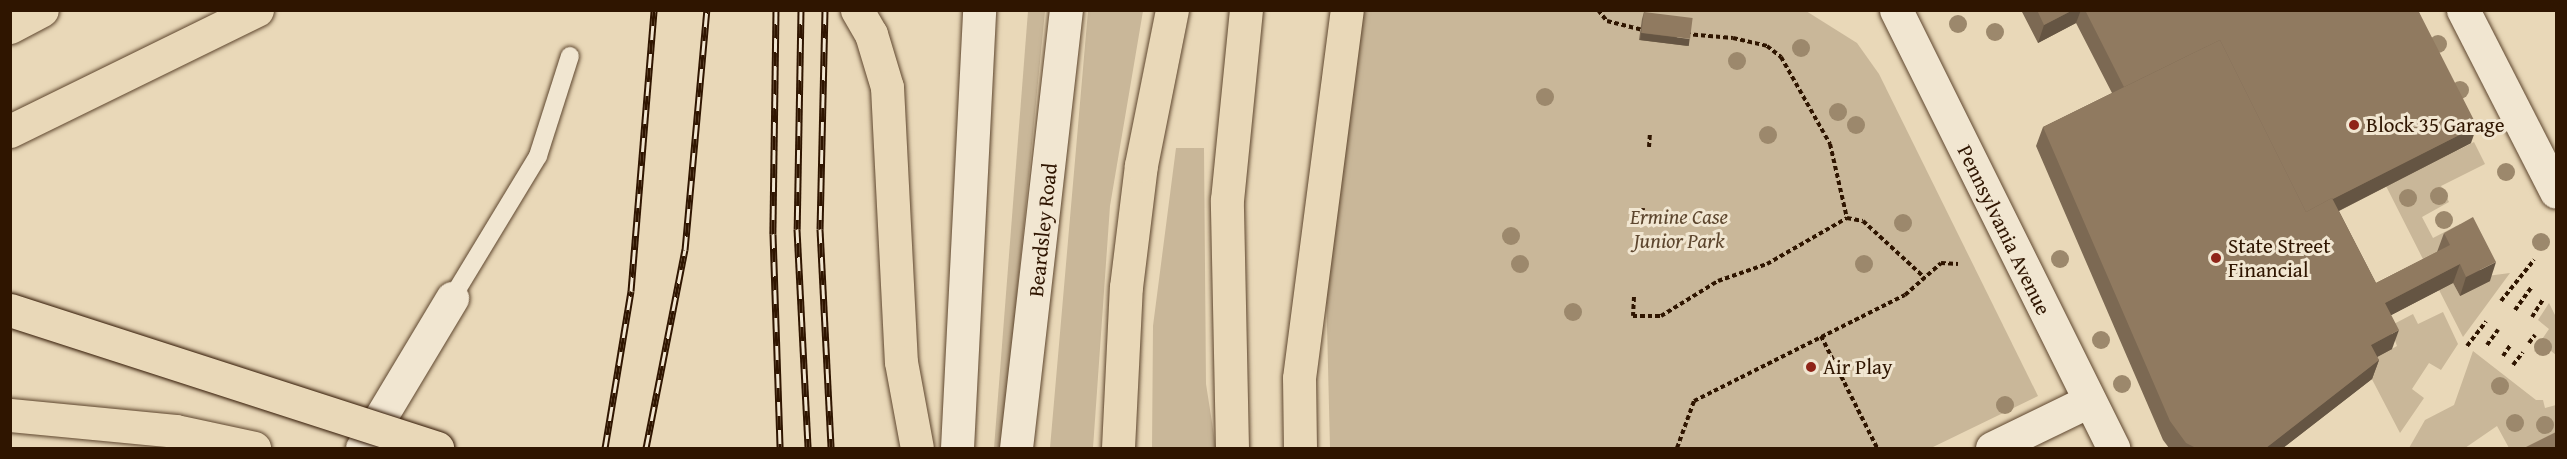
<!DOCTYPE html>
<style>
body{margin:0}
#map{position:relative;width:2567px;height:459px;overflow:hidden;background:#e9d8b8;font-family:"Gentium Book Plus",serif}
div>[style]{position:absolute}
.green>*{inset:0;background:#c9b799}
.path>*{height:4px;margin-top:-2px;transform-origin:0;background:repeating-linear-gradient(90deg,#2f1500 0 4.5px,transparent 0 7.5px)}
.roads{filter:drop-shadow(0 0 2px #5e462e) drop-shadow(0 0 2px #5e462e)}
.service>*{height:18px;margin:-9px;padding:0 9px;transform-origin:9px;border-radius:9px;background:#f1e6d1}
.minor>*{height:33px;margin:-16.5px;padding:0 16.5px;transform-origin:16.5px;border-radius:16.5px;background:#f1e6d1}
.tertiary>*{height:33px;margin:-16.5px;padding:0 16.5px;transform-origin:16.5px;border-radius:16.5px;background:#f1e6d1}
.motorway>*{height:33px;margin:-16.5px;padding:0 16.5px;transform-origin:16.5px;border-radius:16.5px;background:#e9d8b8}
.rail>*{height:7px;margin-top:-3.5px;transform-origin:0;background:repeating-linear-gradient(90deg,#f1e6d1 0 14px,#2f1500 0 28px);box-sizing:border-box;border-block:2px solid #2f1500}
.bridges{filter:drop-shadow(0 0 2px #2f1500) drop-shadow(0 0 2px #2f1500)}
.motorway-bridge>*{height:33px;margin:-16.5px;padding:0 16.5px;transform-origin:16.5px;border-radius:16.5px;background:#e9d8b8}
.trees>*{width:18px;height:18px;margin:-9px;border-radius:50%;background:#9c886c}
.wall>*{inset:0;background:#7c6953}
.shaded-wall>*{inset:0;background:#655543;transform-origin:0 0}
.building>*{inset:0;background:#907a60;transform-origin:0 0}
.dots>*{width:16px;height:16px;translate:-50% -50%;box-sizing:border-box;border:3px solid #f1e6d1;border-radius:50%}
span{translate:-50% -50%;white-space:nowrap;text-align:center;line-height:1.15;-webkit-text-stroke:6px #f1e6d1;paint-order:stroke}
.poi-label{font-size:21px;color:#2f1500}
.left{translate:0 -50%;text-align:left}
.park-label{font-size:21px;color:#5d462e;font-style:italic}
.street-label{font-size:21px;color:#2f1500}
.frame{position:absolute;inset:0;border:12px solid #2f1500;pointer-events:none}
</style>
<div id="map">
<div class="green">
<div style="clip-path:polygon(1028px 11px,1045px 11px,1002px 448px,994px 448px)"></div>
<div style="clip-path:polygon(1088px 11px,1143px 11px,1110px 206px,1093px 448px,1050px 448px)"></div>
<div style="clip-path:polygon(1340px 11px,1806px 11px,1857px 43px,1879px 74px,2038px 396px,1931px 448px,1330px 448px,1321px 79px)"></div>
<div style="clip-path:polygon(2474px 142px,2485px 164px,2441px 186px,2449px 202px,2422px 217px,2433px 238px,2460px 224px,2466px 236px,2429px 271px,2386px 186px)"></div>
<div style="clip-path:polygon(1176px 148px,1204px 148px,1206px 384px,1216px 448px,1152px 448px,1153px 326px)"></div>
<div style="clip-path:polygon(2510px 273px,2463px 337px,2439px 290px,2453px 283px,2460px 296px,2489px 281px,2487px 276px)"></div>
<div style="clip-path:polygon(2549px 303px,2556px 317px,2556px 355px,2546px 347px,2540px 356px,2534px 351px,2549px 329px,2538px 320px)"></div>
<div style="clip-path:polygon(2443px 312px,2458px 344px,2441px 370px,2429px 363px,2412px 389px,2424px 398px,2400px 433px,2364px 364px,2397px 346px,2390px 326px,2413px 314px,2418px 324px)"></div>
<div style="clip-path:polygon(2473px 351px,2536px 400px,2543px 400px,2545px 408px,2556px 405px,2556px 438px,2536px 448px,2509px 448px,2497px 426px,2465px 448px,2409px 448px,2425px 420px,2454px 405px)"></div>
</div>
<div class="path">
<div style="left:1598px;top:10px;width:14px;rotate:51deg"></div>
<div style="left:1607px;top:21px;width:37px;rotate:14deg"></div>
<div style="left:1686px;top:34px;width:47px;rotate:4.9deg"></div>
<div style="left:1733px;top:38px;width:35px;rotate:13deg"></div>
<div style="left:1767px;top:46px;width:18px;rotate:38deg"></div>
<div style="left:1781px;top:57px;width:100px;rotate:60.6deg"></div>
<div style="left:1830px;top:144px;width:76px;rotate:77.1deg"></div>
<div style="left:1649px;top:147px;width:15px;rotate:-86deg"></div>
<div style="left:1641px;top:225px;width:17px;rotate:-83deg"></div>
<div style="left:1634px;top:297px;width:19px;rotate:93deg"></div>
<div style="left:1633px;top:316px;width:28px"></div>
<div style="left:1661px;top:316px;width:67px;rotate:-31.6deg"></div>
<div style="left:1718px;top:281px;width:52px;rotate:-19.1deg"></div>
<div style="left:1767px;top:264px;width:92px;rotate:-29.9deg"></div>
<div style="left:1847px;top:218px;width:16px;rotate:11deg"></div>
<div style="left:1863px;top:221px;width:83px;rotate:42.6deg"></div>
<div style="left:2501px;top:301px;width:53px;rotate:-51.2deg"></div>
<div style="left:2515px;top:310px;width:29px;rotate:-54deg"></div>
<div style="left:2532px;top:317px;width:22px;rotate:-58deg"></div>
<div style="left:1821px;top:336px;width:125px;rotate:63.4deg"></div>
<div style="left:2529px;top:343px;width:10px;rotate:-53deg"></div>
<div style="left:2487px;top:345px;width:19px;rotate:-54deg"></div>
<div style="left:2467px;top:346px;width:31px;rotate:-52deg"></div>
<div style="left:2503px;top:356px;width:14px;rotate:-56deg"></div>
<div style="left:2513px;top:365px;width:16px;rotate:-52deg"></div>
<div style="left:1677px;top:448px;width:50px;rotate:-70.1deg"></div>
<div style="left:1694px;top:401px;width:236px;rotate:-26.7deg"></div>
<div style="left:1905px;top:295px;width:48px;rotate:-41.6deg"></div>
<div style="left:1941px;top:263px;width:17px;rotate:3deg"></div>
</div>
<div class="roads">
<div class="service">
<div style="left:452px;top:298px;width:166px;rotate:-58.8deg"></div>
<div style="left:538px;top:156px;width:105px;rotate:-72.3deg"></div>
</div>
<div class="minor">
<div style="left:2463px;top:10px;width:204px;rotate:62.9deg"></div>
<div style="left:362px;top:448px;width:175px;rotate:-59deg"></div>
<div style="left:1992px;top:448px;width:108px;rotate:-25.9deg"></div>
</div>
<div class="tertiary">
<div style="left:1896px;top:10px;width:489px;rotate:63.6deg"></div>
<div style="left:957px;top:448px;width:439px;rotate:-87.1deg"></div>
<div style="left:1016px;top:448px;width:441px;rotate:-83.5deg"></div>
</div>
<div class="motorway">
<div style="left:857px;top:10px;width:28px;rotate:60deg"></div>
<div style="left:871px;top:34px;width:55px;rotate:73.2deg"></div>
<div style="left:887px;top:87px;width:275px;rotate:87.1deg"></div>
<div style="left:901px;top:362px;width:87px;rotate:79.5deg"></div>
<div style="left:10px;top:27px;width:36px;rotate:-28deg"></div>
<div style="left:10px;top:131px;width:275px;rotate:-26.1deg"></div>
<div style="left:10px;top:415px;width:166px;rotate:5.5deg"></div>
<div style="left:175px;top:431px;width:81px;rotate:12.1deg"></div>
<div style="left:1118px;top:448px;width:161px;rotate:-87.2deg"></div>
<div style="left:1126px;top:287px;width:123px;rotate:-83deg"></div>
<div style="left:1141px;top:165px;width:158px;rotate:-78.7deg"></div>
<div style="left:1232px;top:448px;width:248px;rotate:-91.2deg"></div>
<div style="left:1227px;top:200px;width:191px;rotate:-84.3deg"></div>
<div style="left:1300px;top:448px;width:70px;rotate:-90.8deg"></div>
<div style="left:1299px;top:378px;width:371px;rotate:-82.6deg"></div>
</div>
</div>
<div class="rail">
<div style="left:776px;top:10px;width:224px;rotate:90.8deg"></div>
<div style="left:773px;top:234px;width:214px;rotate:88.1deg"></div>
<div style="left:801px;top:10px;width:219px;rotate:91deg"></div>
<div style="left:797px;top:229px;width:219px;rotate:87.1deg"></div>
<div style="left:825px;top:10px;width:219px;rotate:91.3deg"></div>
<div style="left:820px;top:229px;width:219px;rotate:87.1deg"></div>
<div style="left:605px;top:448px;width:159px;rotate:-80.6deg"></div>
<div style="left:631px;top:291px;width:282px;rotate:-85.3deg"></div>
<div style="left:646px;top:448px;width:202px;rotate:-78.9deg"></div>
<div style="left:685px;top:250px;width:241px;rotate:-84.8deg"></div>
</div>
<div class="bridges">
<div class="motorway-bridge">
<div style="left:10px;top:310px;width:449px;rotate:17.9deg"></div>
</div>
</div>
<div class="trees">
<div style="left:1958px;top:24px"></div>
<div style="left:1995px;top:32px"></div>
<div style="left:2438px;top:44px"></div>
<div style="left:1801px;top:48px"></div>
<div style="left:1737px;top:61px"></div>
<div style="left:2460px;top:90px"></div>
<div style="left:1545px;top:97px"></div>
<div style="left:1838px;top:112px"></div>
<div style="left:1856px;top:125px"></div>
<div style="left:1768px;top:135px"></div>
<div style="left:2506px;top:172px"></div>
<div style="left:2439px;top:196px"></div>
<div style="left:2408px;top:198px"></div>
<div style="left:2444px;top:220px"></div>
<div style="left:1903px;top:223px"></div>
<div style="left:1511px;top:236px"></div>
<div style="left:2541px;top:242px"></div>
<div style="left:2060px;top:259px"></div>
<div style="left:1520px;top:264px"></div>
<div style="left:1864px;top:264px"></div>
<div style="left:1573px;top:312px"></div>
<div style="left:2101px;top:340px"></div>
<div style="left:2543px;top:347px"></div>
<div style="left:2122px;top:384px"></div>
<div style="left:2500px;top:386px"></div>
<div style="left:2005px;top:405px"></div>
<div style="left:2515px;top:423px"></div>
<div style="left:2545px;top:425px"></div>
</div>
<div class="wall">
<div style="clip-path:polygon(2021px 10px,2418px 10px,2471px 143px,2339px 211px,2376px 283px,2437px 252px,2444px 233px,2490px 281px,2460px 296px,2453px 283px,2391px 315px,2392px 349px,2377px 357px,2379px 360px,2372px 379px,2283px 448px,2169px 448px,2163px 440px,2036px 146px,2043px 127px,2112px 93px,2076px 23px,2038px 43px)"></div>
<div style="clip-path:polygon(1644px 12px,1688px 46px,1639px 40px,1642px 19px)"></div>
</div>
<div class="shaded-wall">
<div style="clip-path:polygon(2073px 10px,2081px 10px,2076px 23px,2038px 43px,2044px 25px)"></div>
<div style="left:1641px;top:33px;width:49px;height:7px;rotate:7deg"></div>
<div style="clip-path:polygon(2477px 126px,2471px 143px,2299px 231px,2305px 213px)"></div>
<div style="clip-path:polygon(2496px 262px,2490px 281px,2460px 296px,2466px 277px)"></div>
<div style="clip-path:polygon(2460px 264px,2453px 283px,2378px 322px,2385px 303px)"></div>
<div style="clip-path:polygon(2399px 330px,2392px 349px,2364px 364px,2371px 345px)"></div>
<div style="clip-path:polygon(2379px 360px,2372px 379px,2283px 448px,2266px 448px)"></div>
</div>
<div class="building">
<div style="clip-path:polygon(2037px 10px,2073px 10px,2044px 25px)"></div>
<div style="clip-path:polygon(2085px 10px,2418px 10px,2477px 126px,2333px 199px,2332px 198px,2306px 212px,2220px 40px,2124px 87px)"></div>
<div style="left:1644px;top:12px;width:49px;height:21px;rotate:7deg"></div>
<div style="clip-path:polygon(2220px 40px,2306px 212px,2332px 198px,2376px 283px,2450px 245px,2444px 233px,2473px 217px,2496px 262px,2466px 277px,2460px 264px,2385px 303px,2399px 330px,2371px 345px,2379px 360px,2266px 448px,2196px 448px,2186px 443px,2170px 421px,2043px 127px)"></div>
<div style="clip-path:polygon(2556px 432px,2556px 448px,2524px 448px)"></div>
</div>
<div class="dots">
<div style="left:2354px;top:125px;background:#8f2418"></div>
<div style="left:2216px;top:258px;background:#8f2418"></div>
<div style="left:1811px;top:367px;background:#8f2418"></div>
</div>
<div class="poi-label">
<span class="left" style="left:2366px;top:125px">Block 35 Garage</span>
<span class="left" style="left:2228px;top:258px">State Street<br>Financial</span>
<span class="left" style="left:1823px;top:367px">Air Play</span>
</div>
<div class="park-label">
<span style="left:1679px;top:229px">Ermine Case<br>Junior Park</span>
</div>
<div class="street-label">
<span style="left:1043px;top:230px;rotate:-84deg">Beardsley Road</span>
<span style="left:2004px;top:230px;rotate:64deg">Pennsylvania Avenue</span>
</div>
<div class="frame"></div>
</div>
